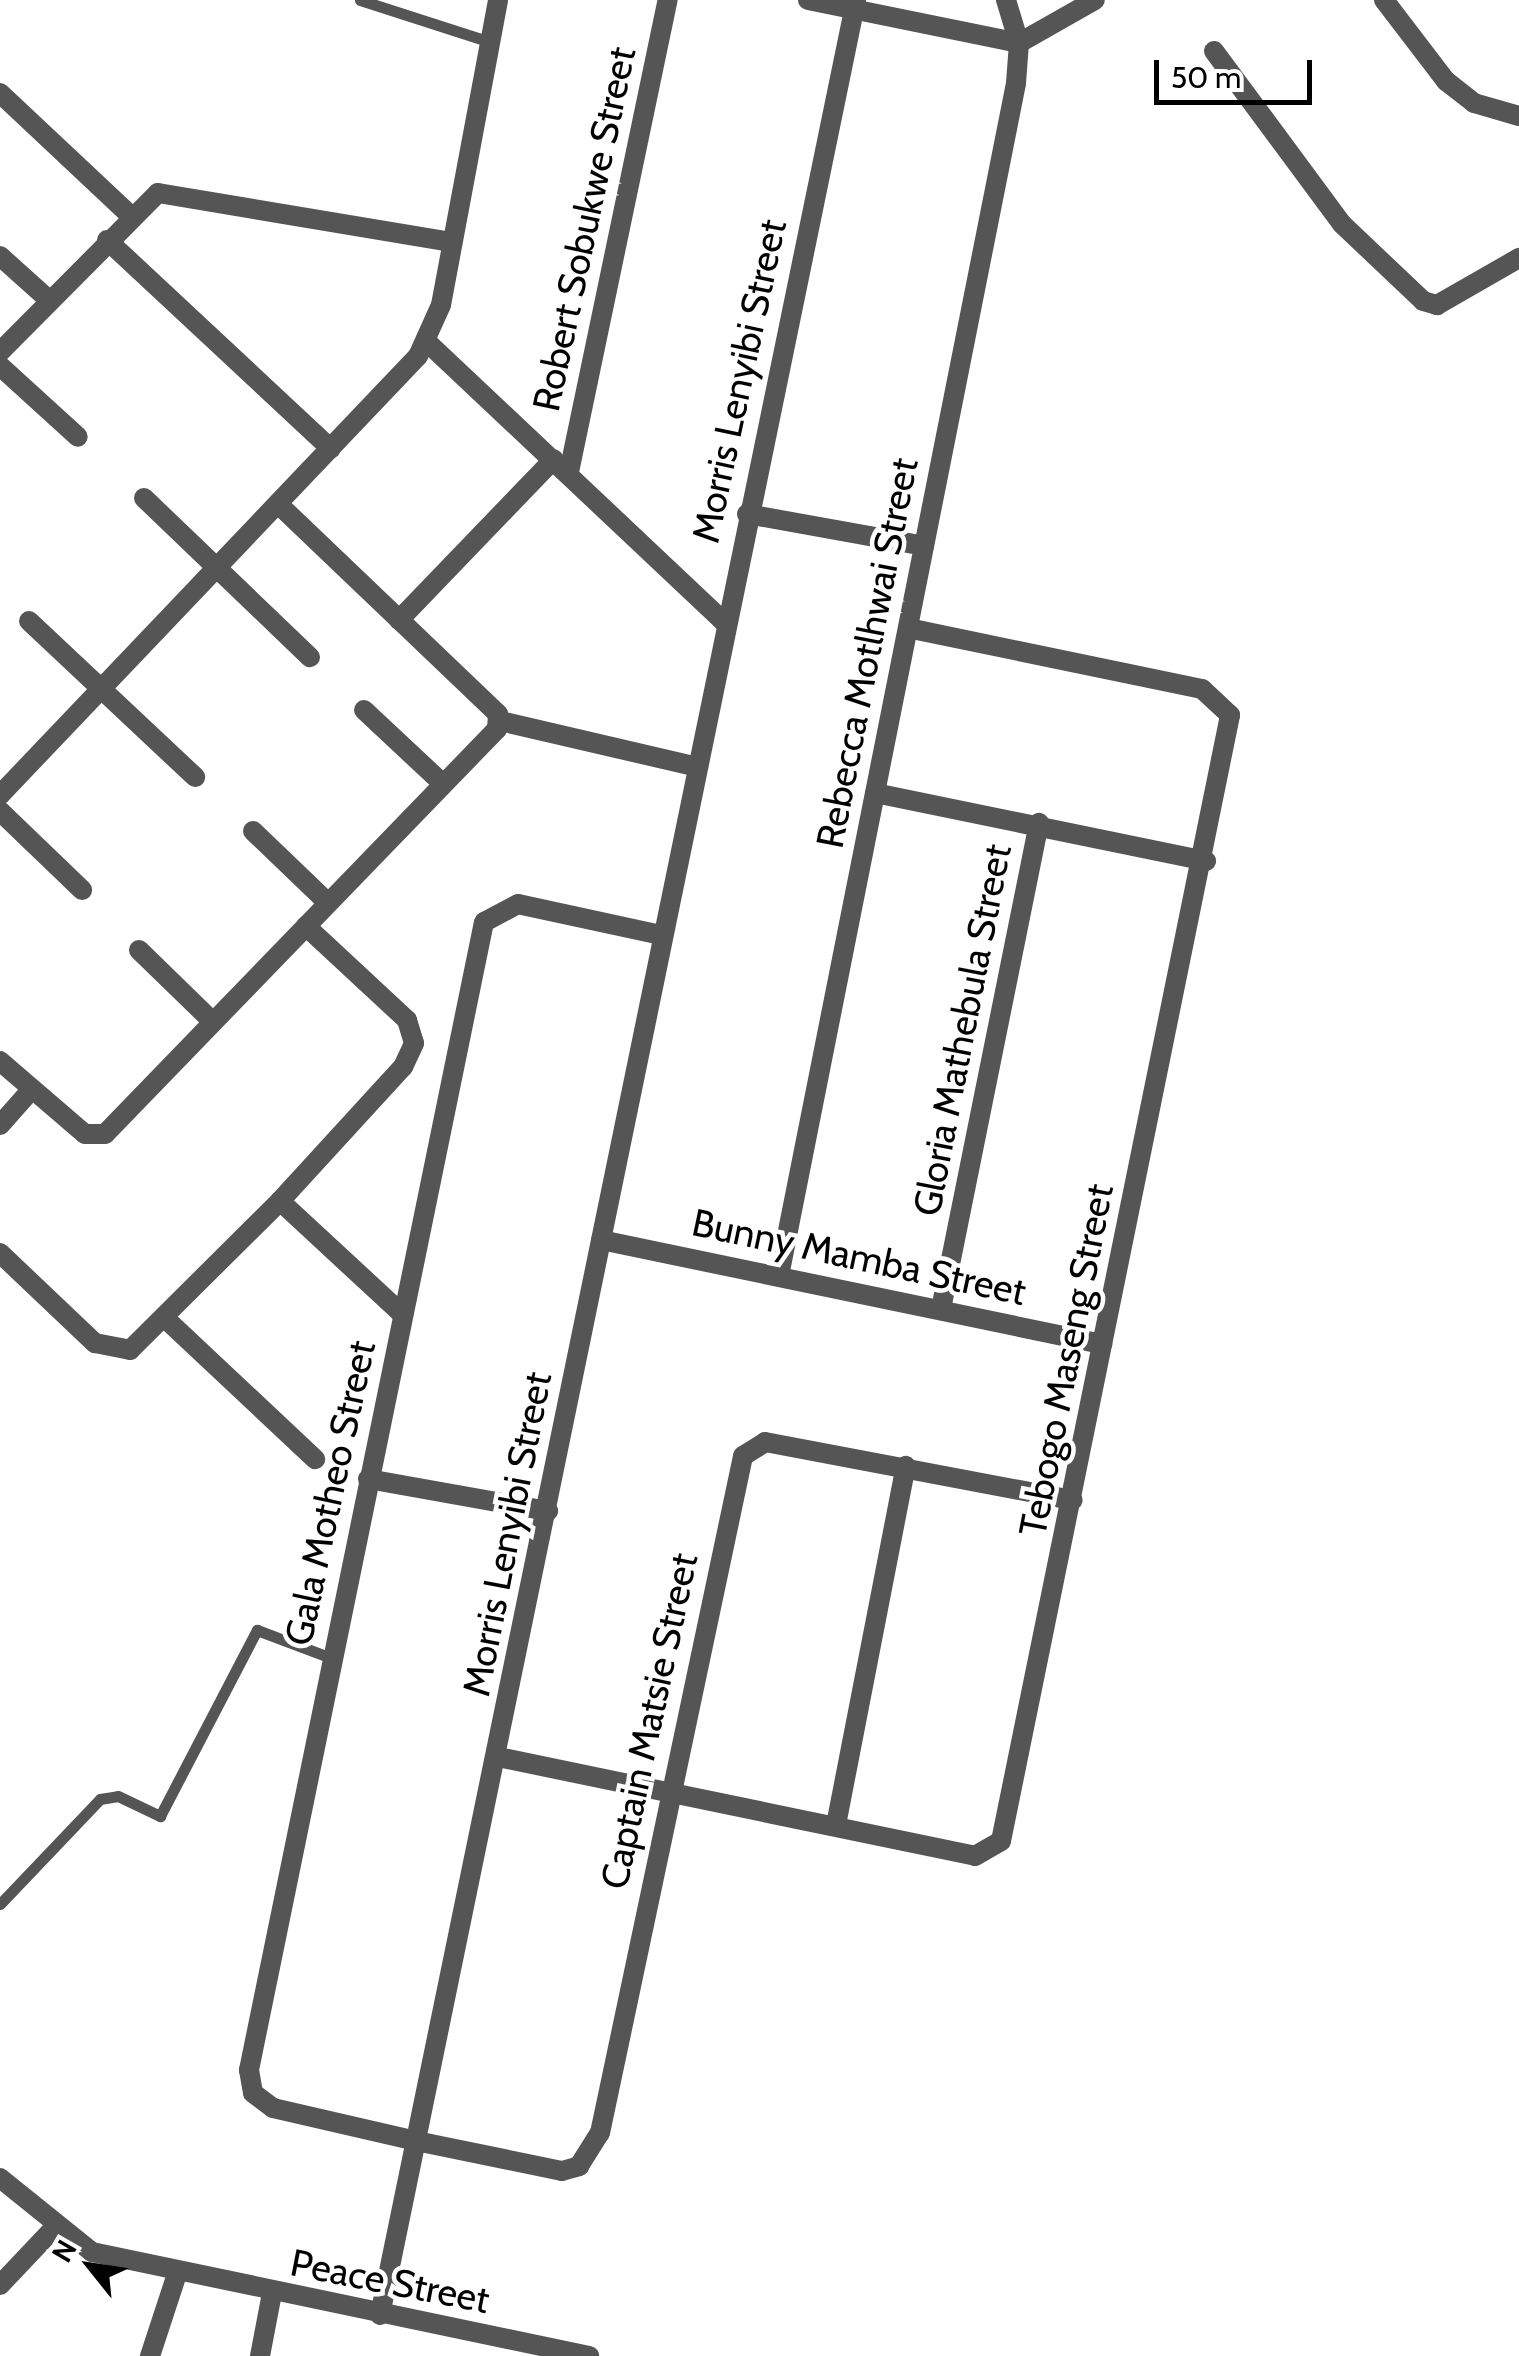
<!DOCTYPE html>
<style>
body{margin:0}
#map{position:relative;width:1519px;height:2356px;overflow:hidden;background:#fff;font-family:Cabin,sans-serif}
div>[style]{position:absolute}
.lane>*{height:11px;margin:-5.5px;padding:0 5.5px;transform-origin:5.5px;border-radius:5.5px;background:#555}
.street>*{height:20px;margin:-10px;padding:0 10px;transform-origin:10px;border-radius:10px;background:#555}
span{translate:-50% -50%;white-space:nowrap;text-align:center;line-height:1.15;-webkit-text-stroke:9px #fff;paint-order:stroke}
.street-label{font-size:38px;color:#000}
.north{position:absolute;left:40px;top:2216px;width:100px;height:100px;-webkit-text-stroke:8px #fff;paint-order:stroke;rotate:300deg;font-size:28px;font-weight:700;line-height:40px;text-align:center;color:#000}
.north::after{content:'';display:block;margin:auto;width:35px;height:45px;background:#000;clip-path:polygon(50% 0,100% 100%,50% 72%,0 100%)}
.scale{position:absolute;left:1154px;top:60px;width:158px;height:45px;box-sizing:border-box;border:5px solid #000;border-top:0;padding-left:12px;font-size:30px;line-height:35px;white-space:nowrap;color:#000;-webkit-text-stroke:8px #fff;paint-order:stroke}
</style>
<div id="map">
<div class="lane">
<div style="left:360px;top:0;width:137px;rotate:17.9deg"></div>
<div style="left:0;top:1904px;width:145px;rotate:-46.4deg"></div>
<div style="left:100px;top:1799px;width:18px;rotate:-9deg"></div>
<div style="left:118px;top:1796px;width:47px;rotate:25.5deg"></div>
<div style="left:160px;top:1816px;width:210px;rotate:-62.5deg"></div>
<div style="left:257px;top:1630px;width:79px;rotate:20.7deg"></div>
</div>
<div class="street">
<div style="left:808px;top:0;width:215px;rotate:11.5deg"></div>
<div style="left:1019px;top:43px;width:87px;rotate:-29.5deg"></div>
<div style="left:1384px;top:0;width:102px;rotate:52.6deg"></div>
<div style="left:1446px;top:81px;width:36px;rotate:38deg"></div>
<div style="left:1474px;top:103px;width:47px;rotate:16.1deg"></div>
<div style="left:1214px;top:51px;width:215px;rotate:53.5deg"></div>
<div style="left:1342px;top:224px;width:112px;rotate:43.5deg"></div>
<div style="left:1423px;top:301px;width:15px;rotate:16deg"></div>
<div style="left:1437px;top:305px;width:95px;rotate:-29.8deg"></div>
<div style="left:0;top:93px;width:178px;rotate:43.2deg"></div>
<div style="left:107px;top:240px;width:306px;rotate:43deg"></div>
<div style="left:0;top:256px;width:66px;rotate:41.9deg"></div>
<div style="left:427px;top:342px;width:410px;rotate:43.3deg"></div>
<div style="left:0;top:352px;width:224px;rotate:-45.2deg"></div>
<div style="left:158px;top:193px;width:298px;rotate:9.5deg"></div>
<div style="left:0;top:366px;width:105px;rotate:42.3deg"></div>
<div style="left:569px;top:472px;width:482px;rotate:-78.2deg"></div>
<div style="left:144px;top:498px;width:230px;rotate:43.8deg"></div>
<div style="left:747px;top:514px;width:180px;rotate:10.2deg"></div>
<div style="left:399px;top:620px;width:223px;rotate:-46.1deg"></div>
<div style="left:29px;top:621px;width:228px;rotate:43.2deg"></div>
<div style="left:364px;top:710px;width:108px;rotate:43.1deg"></div>
<div style="left:500px;top:721px;width:202px;rotate:13.1deg"></div>
<div style="left:875px;top:793px;width:338px;rotate:11.6deg"></div>
<div style="left:0;top:795px;width:606px;rotate:-46.4deg"></div>
<div style="left:418px;top:356px;width:56px;rotate:-65.7deg"></div>
<div style="left:441px;top:305px;width:310px;rotate:-79.4deg"></div>
<div style="left:0;top:811px;width:114px;rotate:43.9deg"></div>
<div style="left:253px;top:831px;width:104px;rotate:43.8deg"></div>
<div style="left:661px;top:935px;width:146px;rotate:-167.8deg"></div>
<div style="left:518px;top:904px;width:38px;rotate:152deg"></div>
<div style="left:484px;top:922px;width:1172px;rotate:101.57deg"></div>
<div style="left:249px;top:2070px;width:23px;rotate:80deg"></div>
<div style="left:253px;top:2093px;width:25px;rotate:37deg"></div>
<div style="left:273px;top:2108px;width:147px;rotate:13deg"></div>
<div style="left:416px;top:2141px;width:149px;rotate:11.6deg"></div>
<div style="left:562px;top:2171px;width:18px;rotate:-16deg"></div>
<div style="left:579px;top:2166px;width:39px;rotate:-58deg"></div>
<div style="left:600px;top:2133px;width:692px;rotate:-78.07deg"></div>
<div style="left:743px;top:1456px;width:26px;rotate:-32deg"></div>
<div style="left:765px;top:1442px;width:313px;rotate:10.7deg"></div>
<div style="left:139px;top:950px;width:103px;rotate:44.2deg"></div>
<div style="left:0;top:1061px;width:112px;rotate:40.7deg"></div>
<div style="left:85px;top:1134px;width:20px"></div>
<div style="left:105px;top:1134px;width:564px;rotate:-45.93deg"></div>
<div style="left:497px;top:729px;width:15px;rotate:-86deg"></div>
<div style="left:498px;top:714px;width:303px;rotate:-136.3deg"></div>
<div style="left:0;top:1125px;width:47px;rotate:-48.5deg"></div>
<div style="left:280px;top:1201px;width:166px;rotate:42.8deg"></div>
<div style="left:601px;top:1240px;width:512px;rotate:11.73deg"></div>
<div style="left:0;top:1253px;width:131px;rotate:43.5deg"></div>
<div style="left:95px;top:1343px;width:36px;rotate:11deg"></div>
<div style="left:130px;top:1350px;width:211px;rotate:-44.8deg"></div>
<div style="left:280px;top:1201px;width:182px;rotate:-47.5deg"></div>
<div style="left:403px;top:1067px;width:26px;rotate:-65deg"></div>
<div style="left:414px;top:1043px;width:24px;rotate:-107deg"></div>
<div style="left:407px;top:1020px;width:138px;rotate:-137.1deg"></div>
<div style="left:779px;top:1276px;width:1216px;rotate:-78.76deg"></div>
<div style="left:1016px;top:83px;width:40px;rotate:-85.7deg"></div>
<div style="left:1019px;top:43px;width:45px;rotate:-106.8deg"></div>
<div style="left:941px;top:1309px;width:496px;rotate:-78.6deg"></div>
<div style="left:168px;top:1321px;width:202px;rotate:43.2deg"></div>
<div style="left:368px;top:1479px;width:183px;rotate:10.1deg"></div>
<div style="left:498px;top:1757px;width:487px;rotate:11.7deg"></div>
<div style="left:975px;top:1856px;width:30px;rotate:-30deg"></div>
<div style="left:1001px;top:1841px;width:1149px;rotate:-78.5deg"></div>
<div style="left:1230px;top:715px;width:38px;rotate:-137deg"></div>
<div style="left:1202px;top:689px;width:300px;rotate:-168.3deg"></div>
<div style="left:836px;top:1825px;width:366px;rotate:-79deg"></div>
<div style="left:0;top:2178px;width:118px;rotate:38.8deg"></div>
<div style="left:92px;top:2252px;width:508px;rotate:11.82deg"></div>
<div style="left:0;top:2285px;width:80px;rotate:-46.5deg"></div>
<div style="left:380px;top:2315px;width:2363px;rotate:-78.38deg"></div>
<div style="left:150px;top:2356px;width:89px;rotate:-71.8deg"></div>
<div style="left:260px;top:2356px;width:64px;rotate:-79.2deg"></div>
</div>
<div class="street-label">
<span style="left:584px;top:229px;rotate:-78deg">Robert Sobukwe Street</span>
<span style="left:739px;top:381px;rotate:-78deg">Morris Lenyibi Street</span>
<span style="left:867px;top:653px;rotate:-79deg">Rebecca Motlhwai Street</span>
<span style="left:962px;top:1030px;rotate:-79deg">Gloria Mathebula Street</span>
<span style="left:859px;top:1257px;rotate:12deg">Bunny Mamba Street</span>
<span style="left:1066px;top:1360px;rotate:-79deg">Tebogo Maseng Street</span>
<span style="left:330px;top:1493px;rotate:-78deg">Gala Motheo Street</span>
<span style="left:507px;top:1534px;rotate:-79deg">Morris Lenyibi Street</span>
<span style="left:649px;top:1721px;rotate:-78deg">Captain Matsie Street</span>
<span style="left:390px;top:2281px;rotate:11deg">Peace Street</span>
</div>
<div class="north">N</div>
<div class="scale">50 m</div>
</div>
